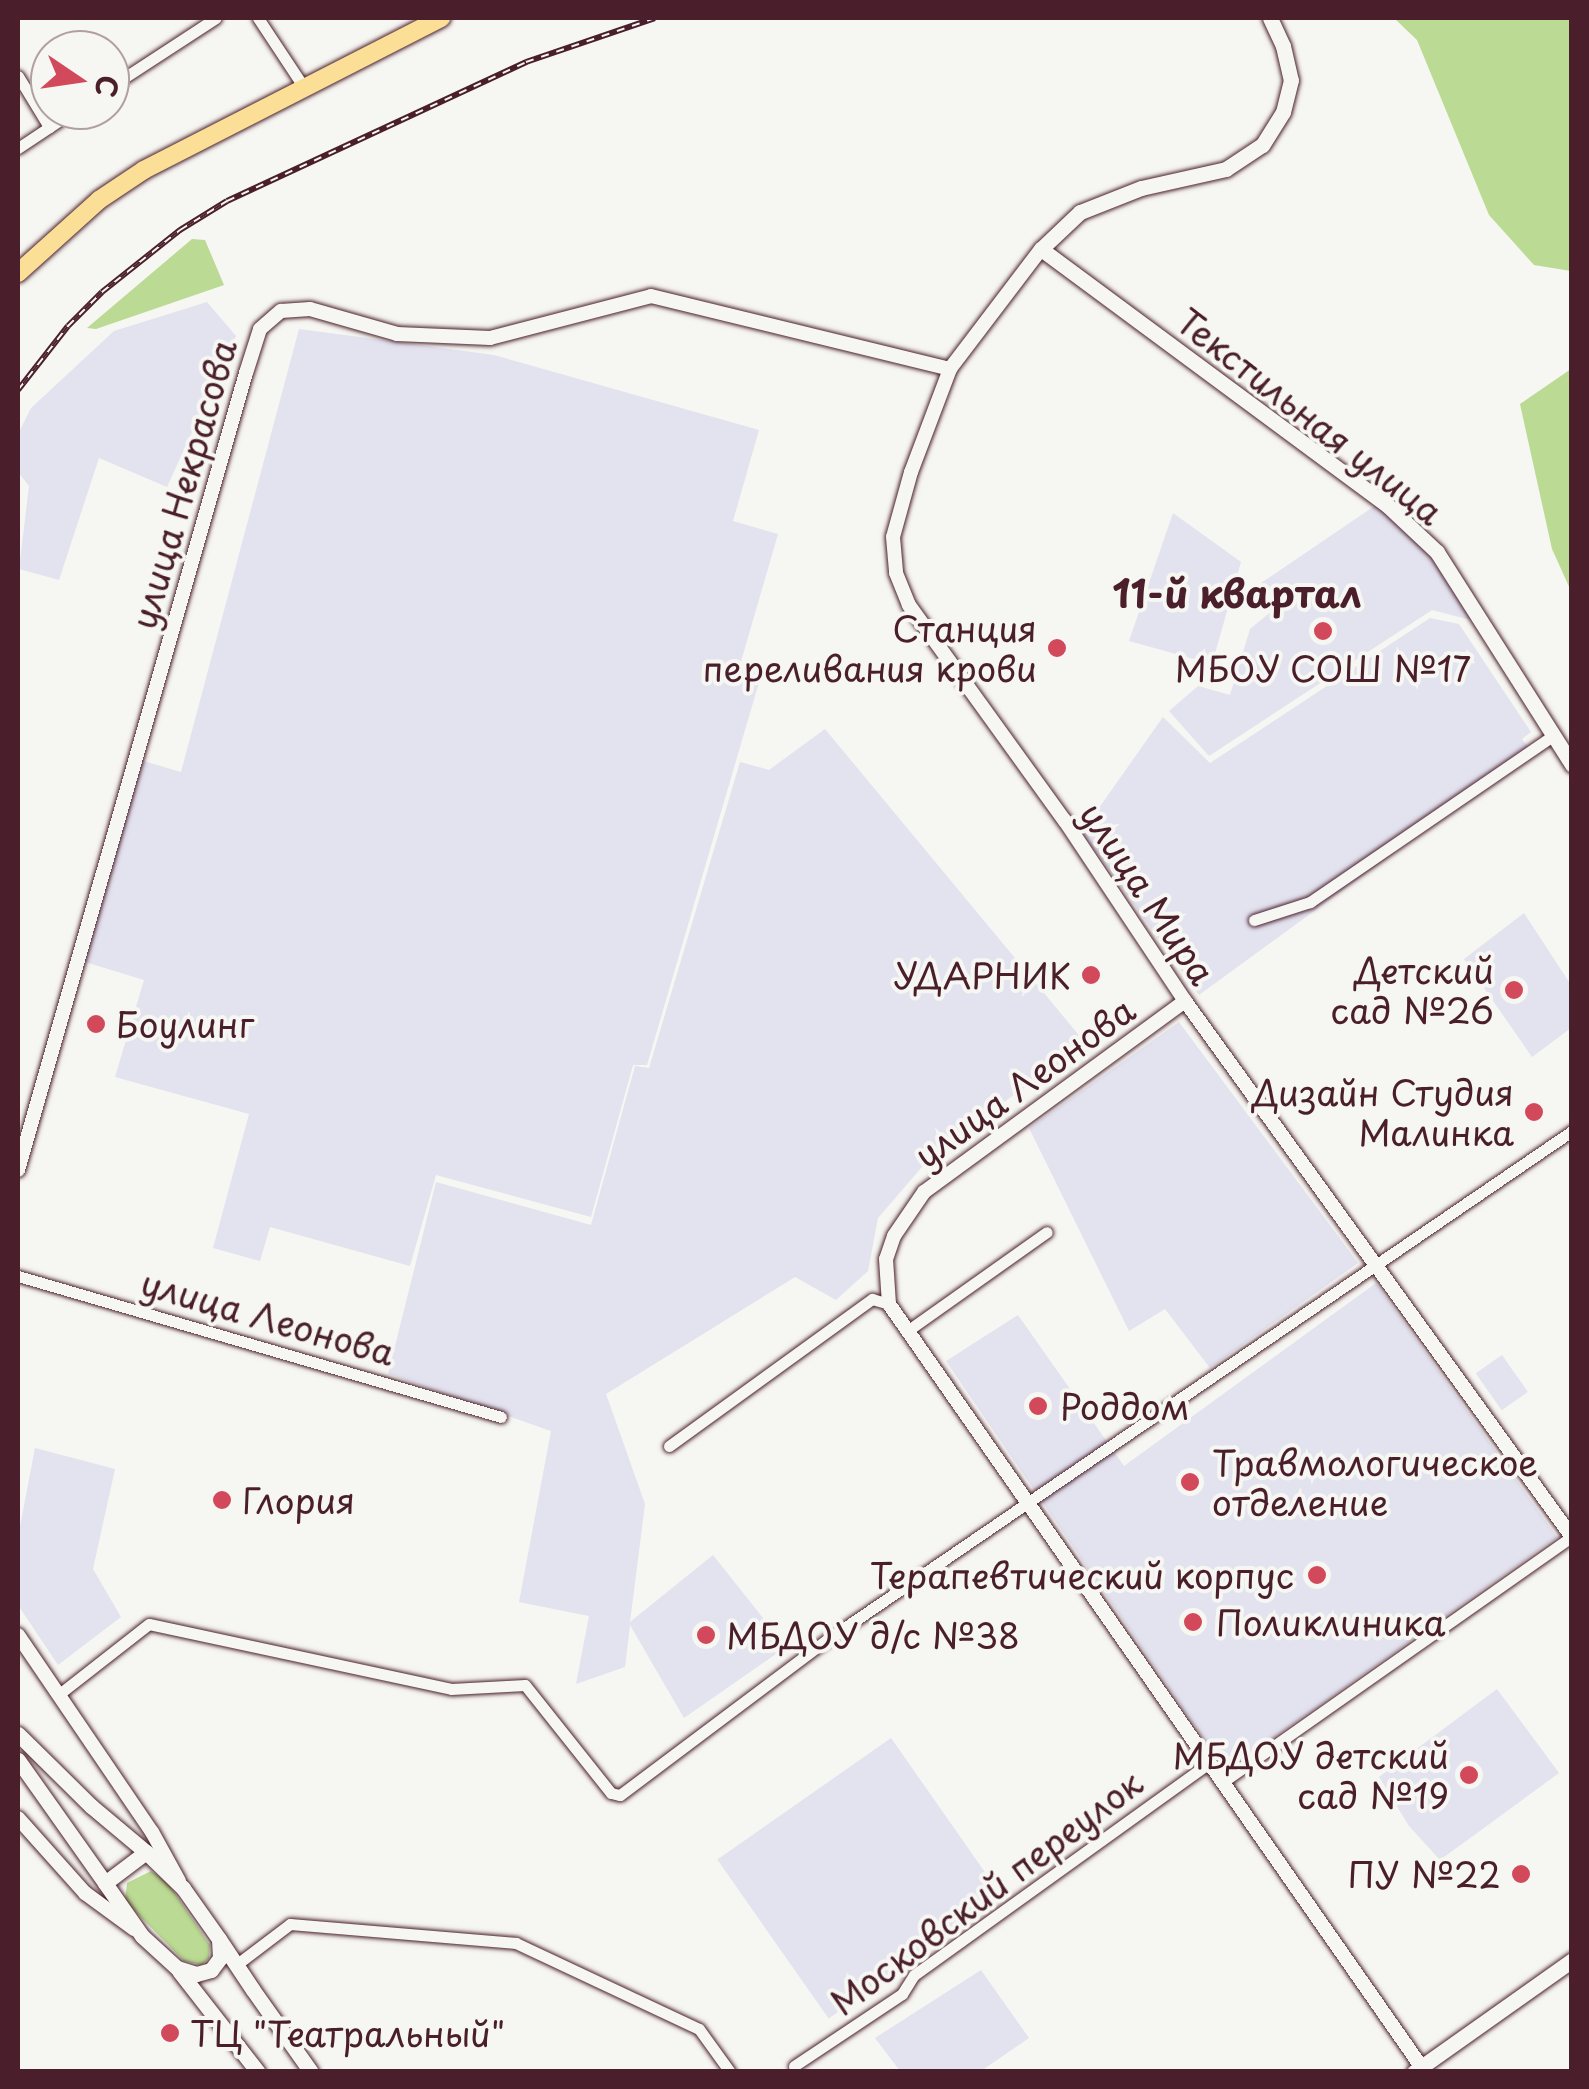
<!DOCTYPE html>
<meta charset="utf-8">
<style>
body{margin:0}
#map{position:relative;width:1589px;height:2089px;overflow:hidden;background:#f6f6f2;font-family:"Playpen Sans",sans-serif}
div>[style]{position:absolute}
.built>*{inset:0;background:#e3e2ef;transform-origin:0 0}
.green>*{inset:0;background:#bbda93}
.roads{filter:drop-shadow(0 0 2px #4a1f2b) drop-shadow(0 0 2px #4a1f2b)}
.minor>*{height:11px;margin:-5.5px;padding:0 5.5px;transform-origin:5.5px;border-radius:5.5px;background:#f6f6f2}
.tertiary>*{height:14px;margin:-7px;padding:0 7px;transform-origin:7px;border-radius:7px;background:#f6f6f2}
.secondary>*{height:15px;margin:-7.5px;padding:0 7.5px;transform-origin:7.5px;border-radius:7.5px;background:#f6f6f2}
.primary>*{height:18px;margin:-9px;padding:0 9px;transform-origin:9px;border-radius:9px;background:#fbdf96}
.rail>*{height:6px;margin-top:-3px;transform-origin:0;background:repeating-linear-gradient(90deg,#f6f6f2 0 8px,#4a1f2b 0 16px);box-sizing:border-box;border-block:2px solid #4a1f2b}
.dots>*{width:28px;height:28px;translate:-50% -50%;box-sizing:border-box;border:5px solid #f6f6f2;border-radius:50%}
span{translate:-50% -50%;white-space:nowrap;text-align:center;line-height:1.15;-webkit-text-stroke:8px #f6f6f2;paint-order:stroke}
.street-label{font-size:35px;color:#4a1f2b}
.poi-label{font-size:35px;color:#4a1f2b}
.right{translate:-100% -50%;text-align:right}
.left{translate:0 -50%;text-align:left}
.neighbourhood-label{font-size:38px;color:#4a1f2b;font-weight:700}
.frame{position:absolute;inset:0;border:20px solid #4a1f2b;pointer-events:none}
.north{position:absolute;left:30px;top:30px;width:100px;height:100px;box-sizing:border-box;background:#f6f6f2;border:2px solid #b1a0a2;border-radius:50%;rotate:103deg;font-size:28px;font-weight:700;line-height:40px;text-align:center;color:#4a1f2b}
.north::after{content:'';display:block;margin:auto;width:35px;height:45px;background:#d1495b;clip-path:polygon(50% 0,100% 100%,50% 72%,0 100%)}
</style>
<div id="map">
<div class="built">
<div style="clip-path:polygon(207px 302px,236px 336px,167px 487px,99px 458px,59px 580px,19px 569px,29px 486px,18px 472px,18px 434px,31px 408px,114px 331px)"></div>
<div style="clip-path:polygon(299px 329px,494px 355px,759px 430px,733px 521px,778px 534px,740px 665px,762px 672px,647px 1065px,633px 1065px,591px 1217px,436px 1175px,410px 1266px,270px 1227px,260px 1261px,213px 1248px,249px 1114px,115px 1077px,144px 980px,85px 962px,140px 760px,181px 772px)"></div>
<div style="clip-path:polygon(1376px 505px,1433px 557px,1471px 620px,1432px 610px,1209px 756px,1169px 711px,1198px 686px,1230px 695px,1250px 629px,1278px 606px,1261px 583px)"></div>
<div style="clip-path:polygon(1173px 513px,1241px 562px,1212px 664px,1129px 641px)"></div>
<div style="clip-path:polygon(1430px 618px,1459px 624px,1531px 732px,1522px 739px,1532px 752px,1199px 995px,1082px 832px,1163px 717px,1210px 763px)"></div>
<div style="clip-path:polygon(825px 729px,1087px 1045px,941px 1145px,878px 1218px,868px 1271px,836px 1300px,795px 1277px,606px 1394px,645px 1504px,630px 1622px,713px 1555px,786px 1647px,684px 1718px,630px 1625px,625px 1667px,576px 1684px,589px 1616px,519px 1602px,551px 1431px,388px 1374px,436px 1182px,591px 1225px,635px 1066px,649px 1068px,740px 762px,769px 770px)"></div>
<div style="clip-path:polygon(1524px 913px,1571px 985px,1571px 1028px,1532px 1057px,1464px 959px)"></div>
<div style="clip-path:polygon(1179px 1022px,1358px 1263px,1210px 1368px,1165px 1309px,1129px 1331px,1029px 1128px)"></div>
<div style="clip-path:polygon(1376px 1283px,1557px 1537px,1226px 1771px,946px 1361px,1018px 1315px,1124px 1466px)"></div>
<div style="left:1502px;top:1355px;width:45px;height:32px;rotate:55deg"></div>
<div style="clip-path:polygon(35px 1448px,115px 1469px,93px 1569px,121px 1617px,58px 1665px,18px 1605px,18px 1537px)"></div>
<div style="clip-path:polygon(1497px 1689px,1559px 1773px,1440px 1860px,1409px 1826px,1379px 1777px)"></div>
<div style="left:891px;top:1738px;width:194px;height:212px;rotate:55deg"></div>
<div style="clip-path:polygon(981px 1970px,1029px 2038px,981px 2071px,900px 2071px,875px 2038px)"></div>
</div>
<div class="green">
<div style="clip-path:polygon(1394px 18px,1571px 18px,1571px 271px,1534px 265px,1489px 215px,1417px 40px)"></div>
<div style="clip-path:polygon(192px 239px,205px 240px,224px 285px,96px 329px,87px 328px)"></div>
<div style="clip-path:polygon(1571px 369px,1571px 591px,1552px 549px,1520px 404px)"></div>
<div style="clip-path:polygon(151px 1871px,168px 1883px,210px 1945px,209px 1958px,202px 1965px,184px 1961px,125px 1901px,127px 1883px)"></div>
</div>
<div class="roads">
<div class="minor">
<div style="left:258px;top:18px;width:82px;rotate:56.5deg"></div>
<div style="left:18px;top:76px;width:60px;rotate:58.7deg"></div>
<div style="left:110px;top:87px;width:126px;rotate:-33.1deg"></div>
<div style="left:18px;top:148px;width:69px;rotate:-33.7deg"></div>
<div style="left:1254px;top:920px;width:59px;rotate:-17.8deg"></div>
<div style="left:1310px;top:902px;width:293px;rotate:-34.4deg"></div>
<div style="left:18px;top:1276px;width:503px;rotate:16.27deg"></div>
<div style="left:907px;top:1331px;width:171px;rotate:-35.3deg"></div>
<div style="left:669px;top:1446px;width:251px;rotate:-35.9deg"></div>
<div style="left:872px;top:1299px;width:18px;rotate:16deg"></div>
<div style="left:58px;top:1695px;width:115px;rotate:-38deg"></div>
<div style="left:149px;top:1624px;width:309px;rotate:12.1deg"></div>
<div style="left:451px;top:1689px;width:74px;rotate:-3.1deg"></div>
<div style="left:525px;top:1685px;width:138px;rotate:51.5deg"></div>
<div style="left:611px;top:1793px;width:9px;rotate:13deg"></div>
<div style="left:620px;top:1795px;width:260px;rotate:-36.9deg"></div>
<div style="left:828px;top:1639px;width:901px;rotate:-34.33deg"></div>
<div style="left:1224px;top:1781px;width:424px;rotate:-35.1deg"></div>
<div style="left:236px;top:1965px;width:68px;rotate:-37.2deg"></div>
<div style="left:290px;top:1924px;width:227px;rotate:4.8deg"></div>
<div style="left:516px;top:1943px;width:202px;rotate:25.2deg"></div>
<div style="left:699px;top:2029px;width:53px;rotate:54.2deg"></div>
<div style="left:794px;top:2066px;width:130px;rotate:-33.7deg"></div>
<div style="left:902px;top:1994px;width:22px;rotate:-58deg"></div>
<div style="left:914px;top:1975px;width:365px;rotate:-35.7deg"></div>
</div>
<div class="tertiary">
<div style="left:1041px;top:249px;width:151px;rotate:127.2deg"></div>
<div style="left:950px;top:369px;width:110px;rotate:110.7deg"></div>
<div style="left:911px;top:472px;width:67px;rotate:105.5deg"></div>
<div style="left:893px;top:537px;width:36px;rotate:85deg"></div>
<div style="left:896px;top:573px;width:35px;rotate:68deg"></div>
<div style="left:909px;top:605px;width:266px;rotate:54.2deg"></div>
<div style="left:1065px;top:821px;width:216px;rotate:56.3deg"></div>
<div style="left:1185px;top:1001px;width:661px;rotate:54.17deg"></div>
<div style="left:1185px;top:1001px;width:323px;rotate:143.8deg"></div>
<div style="left:924px;top:1192px;width:53px;rotate:124.3deg"></div>
<div style="left:894px;top:1236px;width:24px;rotate:109deg"></div>
<div style="left:886px;top:1259px;width:45px;rotate:86.2deg"></div>
<div style="left:889px;top:1304px;width:937px;rotate:55.09deg"></div>
<div style="left:18px;top:1170px;width:829px;rotate:-74.04deg"></div>
<div style="left:246px;top:373px;width:46px;rotate:-72.3deg"></div>
<div style="left:260px;top:329px;width:28px;rotate:-41deg"></div>
<div style="left:281px;top:311px;width:29px;rotate:-4deg"></div>
<div style="left:310px;top:309px;width:91px;rotate:16deg"></div>
<div style="left:397px;top:334px;width:93px;rotate:2.5deg"></div>
<div style="left:490px;top:338px;width:166px;rotate:-14.6deg"></div>
<div style="left:651px;top:296px;width:308px;rotate:13.7deg"></div>
<div style="left:18px;top:1635px;width:238px;rotate:55.8deg"></div>
<div style="left:152px;top:1832px;width:56px;rotate:61.1deg"></div>
<div style="left:18px;top:1818px;width:101px;rotate:48.2deg"></div>
<div style="left:85px;top:1893px;width:61px;rotate:36.3deg"></div>
</div>
<div class="secondary">
<div style="left:1270px;top:18px;width:31px;rotate:65deg"></div>
<div style="left:1283px;top:46px;width:35px;rotate:77deg"></div>
<div style="left:1291px;top:80px;width:33px;rotate:104deg"></div>
<div style="left:1283px;top:112px;width:39px;rotate:122deg"></div>
<div style="left:1262px;top:145px;width:43px;rotate:146.3deg"></div>
<div style="left:1226px;top:169px;width:87px;rotate:167.4deg"></div>
<div style="left:1141px;top:188px;width:66px;rotate:158.5deg"></div>
<div style="left:1080px;top:212px;width:54px;rotate:136.5deg"></div>
<div style="left:1041px;top:249px;width:432px;rotate:36.5deg"></div>
<div style="left:1388px;top:506px;width:67px;rotate:43.2deg"></div>
<div style="left:1437px;top:552px;width:252px;rotate:57.6deg"></div>
<div style="left:18px;top:1734px;width:103px;rotate:44.6deg"></div>
<div style="left:91px;top:1806px;width:72px;rotate:39.9deg"></div>
<div style="left:18px;top:1760px;width:151px;rotate:54.7deg"></div>
<div style="left:219px;top:1939px;width:19px;rotate:87deg"></div>
<div style="left:220px;top:1958px;width:15px;rotate:127deg"></div>
<div style="left:211px;top:1970px;width:16px;rotate:165deg"></div>
<div style="left:196px;top:1974px;width:20px;rotate:-162deg"></div>
<div style="left:177px;top:1968px;width:47px;rotate:-137.6deg"></div>
<div style="left:142px;top:1936px;width:65px;rotate:-124.9deg"></div>
<div style="left:105px;top:1883px;width:51px;rotate:-37.1deg"></div>
<div style="left:146px;top:1852px;width:52px;rotate:44.2deg"></div>
<div style="left:183px;top:1888px;width:62px;rotate:54.8deg"></div>
<div style="left:219px;top:1939px;width:61px;rotate:56.3deg"></div>
<div style="left:253px;top:1990px;width:100px;rotate:54.7deg"></div>
<div style="left:179px;top:1971px;width:128px;rotate:52deg"></div>
<div style="left:1414px;top:2072px;width:194px;rotate:-35.3deg"></div>
</div>
<div class="primary">
<div style="left:18px;top:273px;width:109px;rotate:-42deg"></div>
<div style="left:99px;top:200px;width:54px;rotate:-33.7deg"></div>
<div style="left:144px;top:170px;width:334px;rotate:-27.1deg"></div>
</div>
</div>
<div class="rail">
<div style="left:18px;top:390px;width:81px;rotate:-52deg"></div>
<div style="left:68px;top:326px;width:48px;rotate:-45deg"></div>
<div style="left:102px;top:292px;width:100px;rotate:-38.5deg"></div>
<div style="left:180px;top:230px;width:55px;rotate:-31.7deg"></div>
<div style="left:227px;top:201px;width:330px;rotate:-24.9deg"></div>
<div style="left:526px;top:62px;width:136px;rotate:-18.8deg"></div>
</div>
<div class="dots">
<div style="left:1323px;top:631px;background:#d1495b"></div>
<div style="left:1057px;top:648px;background:#d1495b"></div>
<div style="left:1091px;top:975px;background:#d1495b"></div>
<div style="left:1514px;top:990px;background:#d1495b"></div>
<div style="left:96px;top:1024px;background:#d1495b"></div>
<div style="left:1534px;top:1112px;background:#d1495b"></div>
<div style="left:1038px;top:1406px;background:#d1495b"></div>
<div style="left:1190px;top:1482px;background:#d1495b"></div>
<div style="left:222px;top:1500px;background:#d1495b"></div>
<div style="left:1317px;top:1575px;background:#d1495b"></div>
<div style="left:1193px;top:1622px;background:#d1495b"></div>
<div style="left:706px;top:1635px;background:#d1495b"></div>
<div style="left:1469px;top:1775px;background:#d1495b"></div>
<div style="left:1521px;top:1874px;background:#d1495b"></div>
<div style="left:170px;top:2033px;background:#d1495b"></div>
</div>
<div class="street-label">
<span style="left:1310px;top:416px;rotate:38deg">Текстильная улица</span>
<span style="left:183px;top:484px;rotate:-74deg">улица Некрасова</span>
<span style="left:1148px;top:893px;rotate:56deg">улица Мира</span>
<span style="left:1024px;top:1082px;rotate:-36deg">улица Леонова</span>
<span style="left:268px;top:1317px;rotate:16deg">улица Леонова</span>
<span style="left:986px;top:1892px;rotate:-37deg">Московский переулок</span>
</div>
<div class="poi-label">
<span class="right" style="left:1037px;top:648px">Станция<br>переливания крови</span>
<span style="left:1323px;top:668px">МБОУ СОШ №17</span>
<span class="right" style="left:1494px;top:990px">Детский<br>сад №26</span>
<span class="right" style="left:1071px;top:975px">УДАРНИК</span>
<span class="left" style="left:116px;top:1024px">Боулинг</span>
<span class="right" style="left:1514px;top:1112px">Дизайн Студия<br>Малинка</span>
<span class="left" style="left:1060px;top:1406px">Роддом</span>
<span class="left" style="left:1212px;top:1482px">Травмологическое<br>отделение</span>
<span class="left" style="left:242px;top:1500px">Глория</span>
<span class="right" style="left:1294px;top:1575px">Терапевтический корпус</span>
<span class="left" style="left:1216px;top:1622px">Поликлиника</span>
<span class="left" style="left:726px;top:1635px">МБДОУ д/с №38</span>
<span class="right" style="left:1449px;top:1775px">МБДОУ детский<br>сад №19</span>
<span class="right" style="left:1501px;top:1874px">ПУ №22</span>
<span class="left" style="left:190px;top:2033px">ТЦ "Театральный"</span>
</div>
<div class="neighbourhood-label">
<span style="left:1237px;top:593px">11-й квартал</span>
</div>
<div class="frame"></div>
<div class="north">С</div>
</div>
